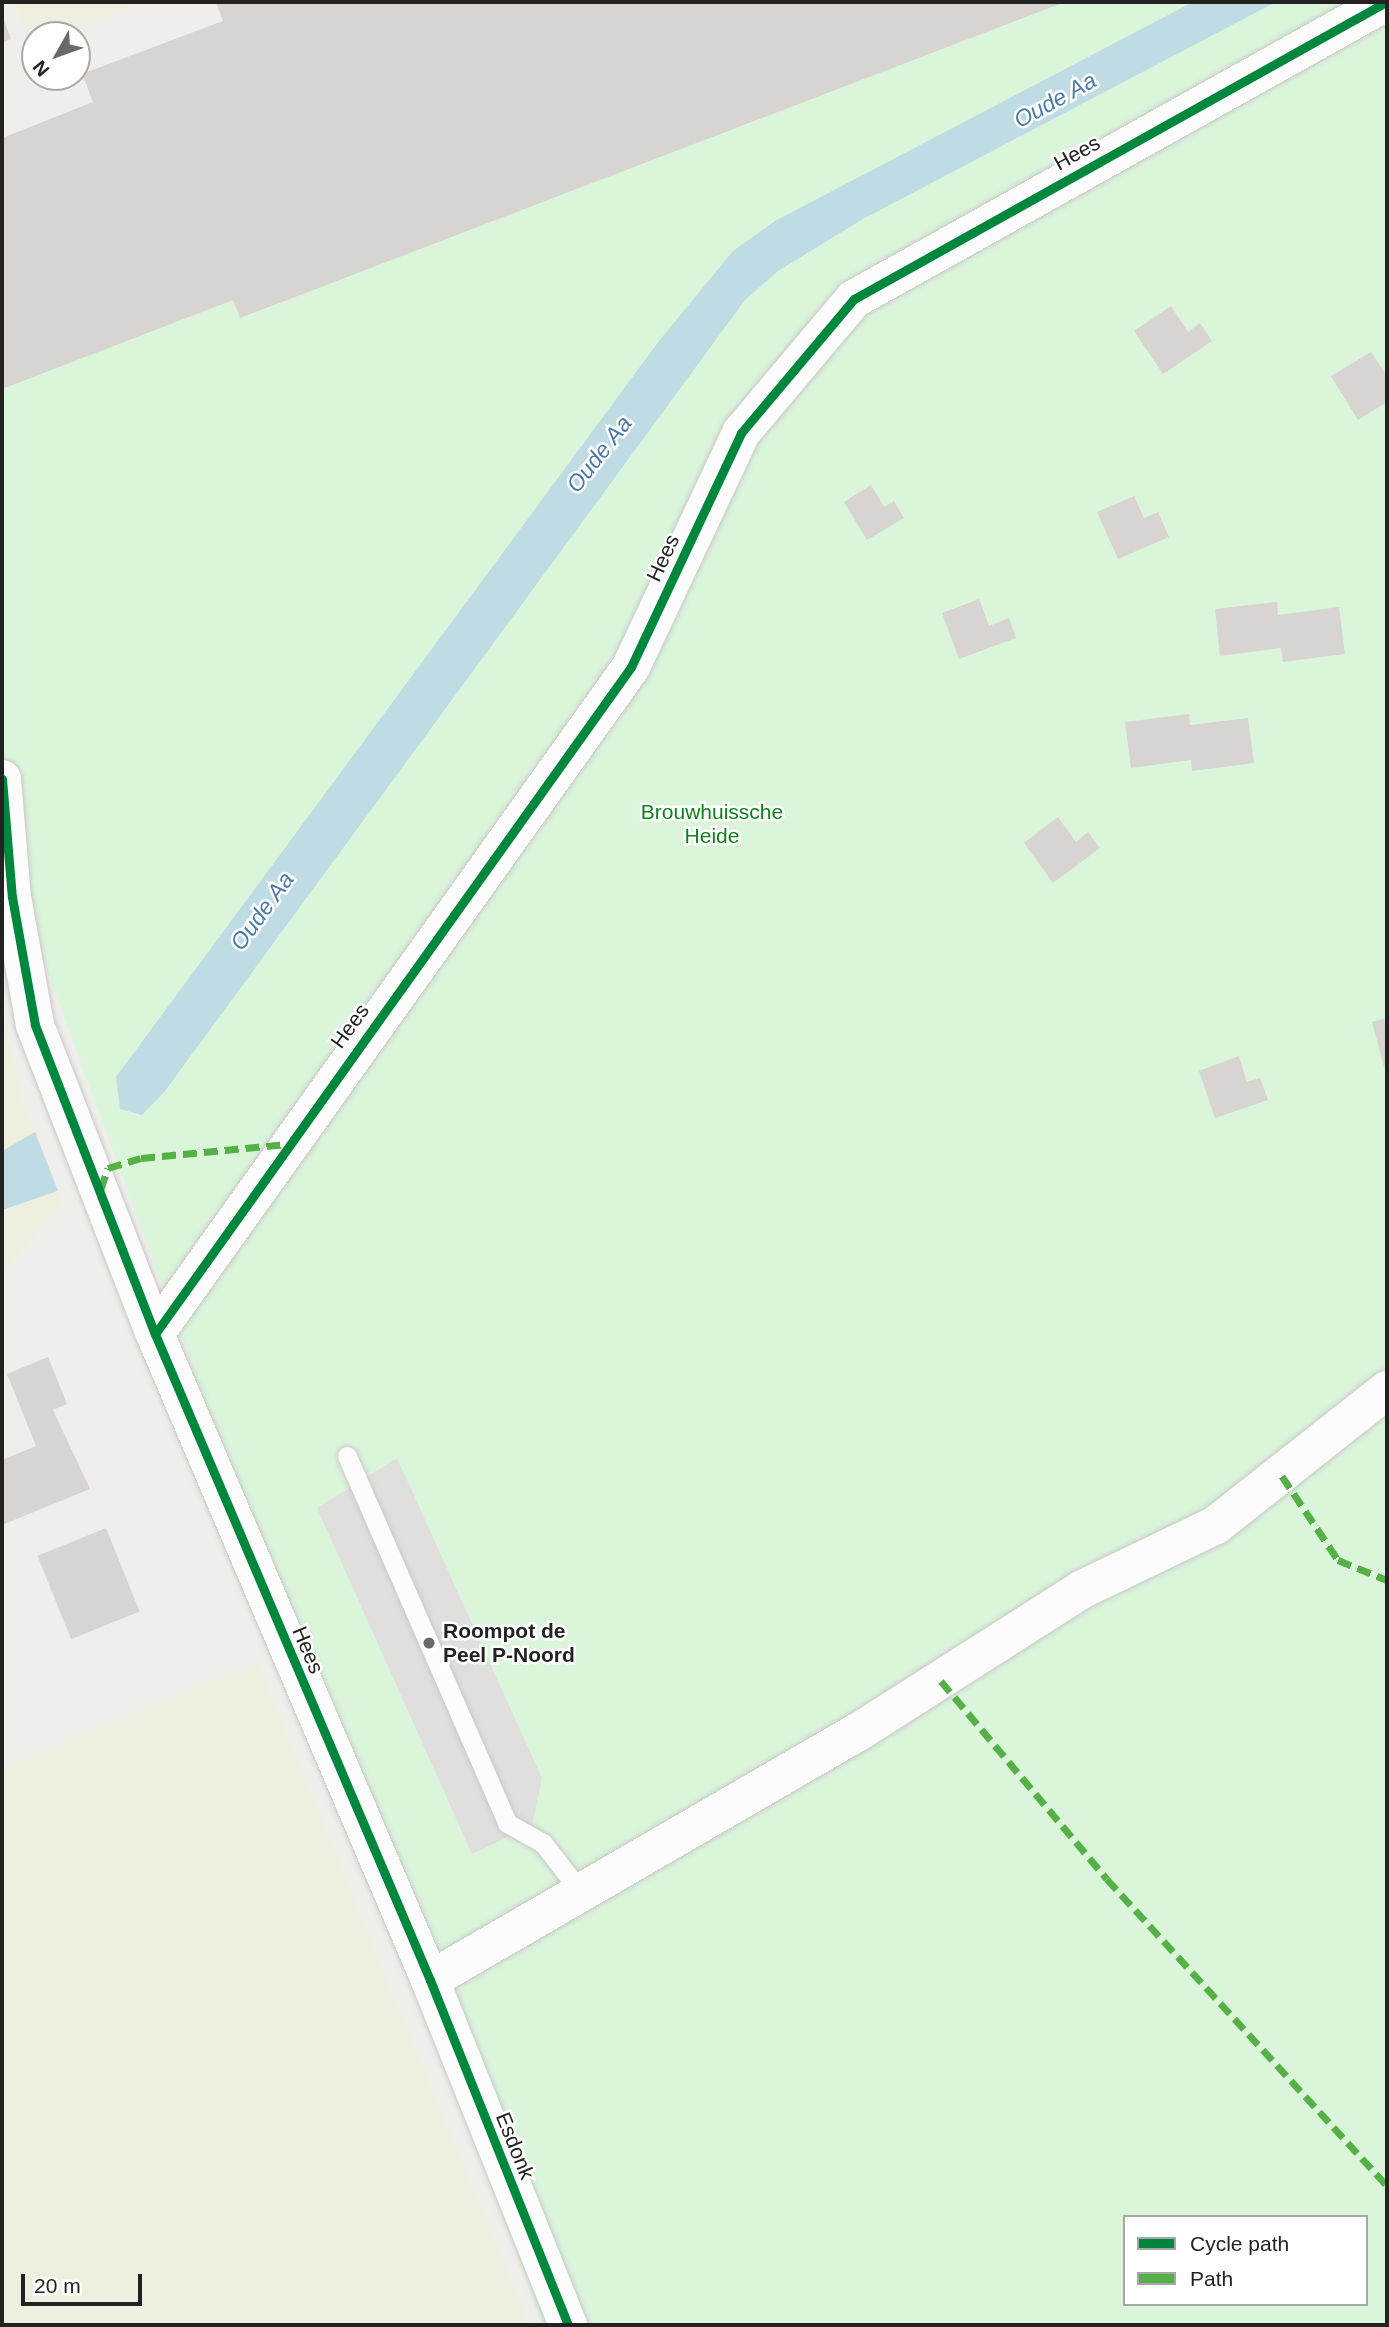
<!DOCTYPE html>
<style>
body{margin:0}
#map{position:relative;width:1389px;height:2327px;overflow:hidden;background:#f0eeeb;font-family:Arial,sans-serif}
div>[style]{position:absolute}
.farmland>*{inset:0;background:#efefdf}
.park>*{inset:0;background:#daf5da}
.parking>*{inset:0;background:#e0dfde}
.water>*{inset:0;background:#bfdbe3}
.building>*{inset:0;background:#d7d4d2;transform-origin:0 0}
.roads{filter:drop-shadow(0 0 2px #c9c8c7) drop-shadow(0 0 2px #c9c8c7)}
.service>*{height:19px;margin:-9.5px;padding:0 9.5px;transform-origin:9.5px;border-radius:9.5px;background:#fdfcfc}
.minor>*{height:38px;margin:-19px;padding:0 19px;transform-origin:19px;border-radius:19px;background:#fdfcfc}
.quiet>*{height:7px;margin-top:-3.5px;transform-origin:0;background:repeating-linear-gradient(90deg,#55b145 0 14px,transparent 0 21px)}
.cycleway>*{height:9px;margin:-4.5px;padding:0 4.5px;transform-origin:4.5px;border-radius:4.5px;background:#00873e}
.dots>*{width:19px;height:19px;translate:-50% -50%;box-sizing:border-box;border:4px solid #fff;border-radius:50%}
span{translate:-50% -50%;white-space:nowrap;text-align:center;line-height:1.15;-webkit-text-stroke:5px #fff;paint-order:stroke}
.street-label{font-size:21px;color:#222}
.park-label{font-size:21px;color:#0c8416}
.poi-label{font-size:21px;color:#222;font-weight:700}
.left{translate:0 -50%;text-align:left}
.water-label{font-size:23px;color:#4a7aab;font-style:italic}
.frame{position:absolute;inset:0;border:4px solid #222;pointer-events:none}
.legend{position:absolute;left:1123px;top:2215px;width:245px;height:91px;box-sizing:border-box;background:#fff;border:2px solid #a7a7a7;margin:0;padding:9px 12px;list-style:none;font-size:21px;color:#222}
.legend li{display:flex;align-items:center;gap:14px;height:35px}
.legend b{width:35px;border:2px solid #a7a7a7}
.north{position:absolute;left:21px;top:21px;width:70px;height:70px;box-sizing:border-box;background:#fff;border:2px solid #a7a7a7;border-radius:50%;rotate:230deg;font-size:19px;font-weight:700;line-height:28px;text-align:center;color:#222}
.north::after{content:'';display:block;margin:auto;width:24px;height:32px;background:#6a6968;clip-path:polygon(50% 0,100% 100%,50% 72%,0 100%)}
.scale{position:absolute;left:21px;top:2274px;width:121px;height:32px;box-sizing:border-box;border:4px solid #222;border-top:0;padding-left:9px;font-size:21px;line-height:24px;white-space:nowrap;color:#222;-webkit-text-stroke:5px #fff;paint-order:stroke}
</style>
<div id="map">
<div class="farmland">
<div style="clip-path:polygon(13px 2px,144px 2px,59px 35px,35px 35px,33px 45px)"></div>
<div style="clip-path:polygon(2px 1007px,25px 1114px,35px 1132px,2px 1151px)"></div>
<div style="clip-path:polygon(58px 1191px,63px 1202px,2px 1274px,2px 1210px)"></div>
<div style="clip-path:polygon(258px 1662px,390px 1988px,530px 2325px,2px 2325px,2px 1769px)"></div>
</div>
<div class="park">
<div style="clip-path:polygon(evenodd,1034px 2px,1387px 2px,1387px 2325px,542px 2325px,2px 848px,2px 354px,1034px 2px,1125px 2217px,1366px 2217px,1366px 2304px,1125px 2304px,1125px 2217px)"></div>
</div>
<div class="parking">
<div style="clip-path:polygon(397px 1458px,542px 1778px,532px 1825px,472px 1854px,317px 1508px)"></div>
</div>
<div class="water">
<div style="clip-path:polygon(1193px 2px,1276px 2px,863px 219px,778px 271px,745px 300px,165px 1091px,142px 1115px,120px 1109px,116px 1077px,659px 341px,733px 251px,775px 221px)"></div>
<div style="clip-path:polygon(35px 1132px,58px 1191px,2px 1210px,2px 1151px)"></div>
</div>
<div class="building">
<div style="clip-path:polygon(216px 2px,1065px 2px,240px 318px,233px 300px,2px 389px,2px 138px,93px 102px,82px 74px,223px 21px)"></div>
<div style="clip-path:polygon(2px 15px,11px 39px,2px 43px)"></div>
<div style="clip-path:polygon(1171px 306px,1188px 332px,1200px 323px,1212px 341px,1163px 374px,1134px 331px)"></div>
<div style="clip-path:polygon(1371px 352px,1387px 376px,1387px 402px,1358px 420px,1331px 376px)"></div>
<div style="clip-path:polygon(871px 485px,884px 507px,894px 501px,904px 518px,867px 540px,844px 502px)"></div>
<div style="clip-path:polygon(1134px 496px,1144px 518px,1158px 512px,1169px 537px,1118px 559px,1097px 512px)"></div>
<div style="clip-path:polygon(979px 599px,989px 626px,1009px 618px,1016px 638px,959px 659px,942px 613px)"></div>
<div style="clip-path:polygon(1277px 602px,1278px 615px,1339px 607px,1345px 654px,1283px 662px,1281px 648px,1220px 656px,1215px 609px)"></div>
<div style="clip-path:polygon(1189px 714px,1190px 725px,1248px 718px,1254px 763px,1192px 771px,1191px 760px,1131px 768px,1125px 722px)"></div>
<div style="clip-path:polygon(1058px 817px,1076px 842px,1088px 832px,1100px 848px,1053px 883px,1024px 843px)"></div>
<div style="clip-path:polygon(1387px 1018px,1387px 1066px,1384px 1067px,1372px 1022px)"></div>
<div style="clip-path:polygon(1239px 1056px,1247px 1082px,1260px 1078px,1268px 1100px,1215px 1118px,1199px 1071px)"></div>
<div style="clip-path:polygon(48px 1357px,67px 1404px,53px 1410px,90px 1489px,2px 1525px,2px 1460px,36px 1446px,7px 1374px)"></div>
<div style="left:106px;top:1528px;width:90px;height:74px;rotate:68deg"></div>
</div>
<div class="roads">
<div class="service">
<div style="left:347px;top:1456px;width:400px;rotate:66.4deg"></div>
<div style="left:507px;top:1823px;width:41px;rotate:29.1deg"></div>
<div style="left:543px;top:1843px;width:66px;rotate:52.4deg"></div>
</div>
<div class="minor">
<div style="left:2px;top:779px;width:118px;rotate:85.2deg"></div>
<div style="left:12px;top:897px;width:130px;rotate:79.8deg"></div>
<div style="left:35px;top:1025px;width:331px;rotate:68.8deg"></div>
<div style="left:155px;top:1334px;width:702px;rotate:66.94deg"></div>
<div style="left:430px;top:1980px;width:372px;rotate:68.2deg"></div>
<div style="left:155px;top:1334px;width:819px;rotate:-54.49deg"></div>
<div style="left:631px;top:667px;width:259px;rotate:-64.8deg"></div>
<div style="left:741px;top:433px;width:175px;rotate:-49.9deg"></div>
<div style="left:854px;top:299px;width:609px;rotate:-29.17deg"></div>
<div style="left:430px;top:1980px;width:491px;rotate:-30.1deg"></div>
<div style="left:855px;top:1734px;width:270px;rotate:-32.5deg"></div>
<div style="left:1083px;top:1589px;width:148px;rotate:-25.7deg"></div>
<div style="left:1216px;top:1525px;width:218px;rotate:-38.3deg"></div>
</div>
</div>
<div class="quiet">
<div style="left:101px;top:1189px;width:22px;rotate:-72deg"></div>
<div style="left:108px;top:1168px;width:34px;rotate:-17deg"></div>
<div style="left:141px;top:1158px;width:147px;rotate:-5.5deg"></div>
<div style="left:1282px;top:1476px;width:101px;rotate:56.3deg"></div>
<div style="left:1338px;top:1560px;width:53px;rotate:22.2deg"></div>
<div style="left:941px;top:1681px;width:258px;rotate:50deg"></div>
<div style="left:1107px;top:1879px;width:416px;rotate:47.6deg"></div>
</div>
<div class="cycleway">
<div style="left:2px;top:779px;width:118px;rotate:85.2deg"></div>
<div style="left:12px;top:897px;width:130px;rotate:79.8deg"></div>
<div style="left:35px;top:1025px;width:331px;rotate:68.8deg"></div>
<div style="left:155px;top:1334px;width:702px;rotate:66.94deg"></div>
<div style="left:430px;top:1980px;width:372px;rotate:68.2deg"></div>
<div style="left:155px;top:1334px;width:819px;rotate:-54.49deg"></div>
<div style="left:631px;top:667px;width:259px;rotate:-64.8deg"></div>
<div style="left:741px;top:433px;width:175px;rotate:-49.9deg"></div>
<div style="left:854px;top:299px;width:609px;rotate:-29.17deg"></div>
</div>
<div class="dots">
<div style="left:429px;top:1643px;background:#6a6968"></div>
</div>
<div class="street-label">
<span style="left:1077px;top:153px;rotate:-29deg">Hees</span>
<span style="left:663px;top:558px;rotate:-65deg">Hees</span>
<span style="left:350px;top:1026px;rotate:-54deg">Hees</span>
<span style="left:308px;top:1650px;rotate:67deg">Hees</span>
<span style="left:515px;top:2146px;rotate:68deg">Esdonk</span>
</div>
<div class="park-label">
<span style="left:712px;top:824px">Brouwhuissche<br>Heide</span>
</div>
<div class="poi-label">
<span class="left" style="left:443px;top:1643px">Roompot de<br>Peel P-Noord</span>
</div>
<div class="water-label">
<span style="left:1055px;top:100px;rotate:-29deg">Oude Aa</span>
<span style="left:599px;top:454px;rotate:-52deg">Oude Aa</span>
<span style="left:262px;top:911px;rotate:-54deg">Oude Aa</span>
</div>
<div class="frame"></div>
<ul class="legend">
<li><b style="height:9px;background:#00873e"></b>Cycle path</li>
<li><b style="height:9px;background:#55b145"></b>Path</li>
</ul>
<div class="north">N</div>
<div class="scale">20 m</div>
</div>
